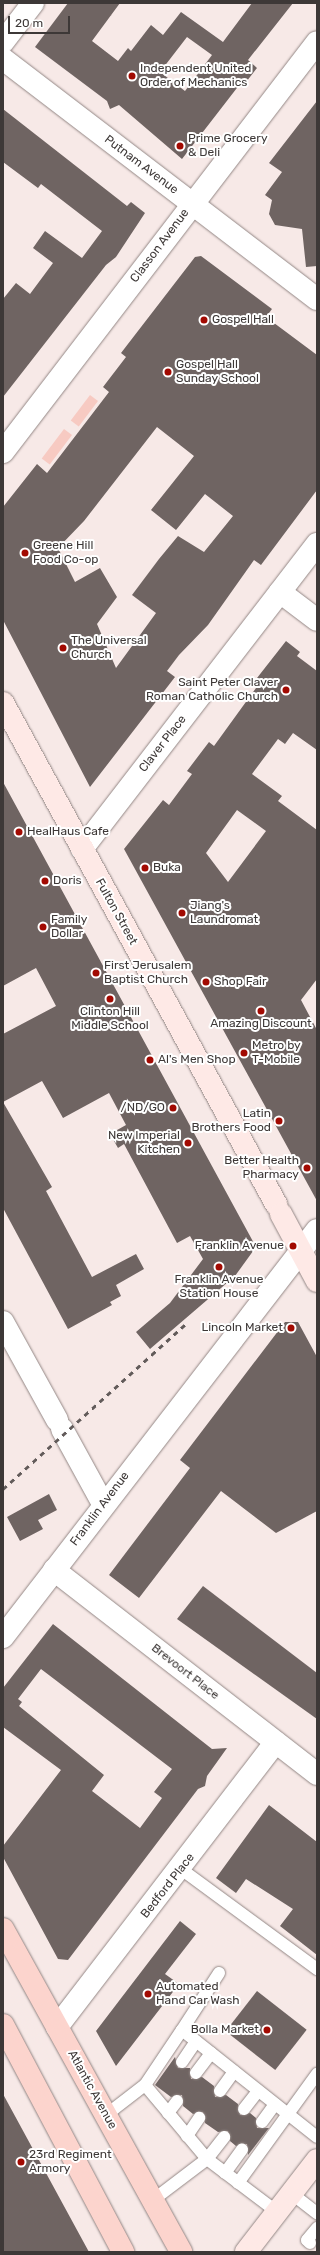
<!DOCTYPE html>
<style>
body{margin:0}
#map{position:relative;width:320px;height:2255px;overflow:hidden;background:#f7e9e7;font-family:Rubik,sans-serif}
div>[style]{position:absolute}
.green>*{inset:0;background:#f7cac2;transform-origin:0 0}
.building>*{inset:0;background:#6f6462;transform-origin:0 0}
.roads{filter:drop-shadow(0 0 1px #938785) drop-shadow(0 0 1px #938785)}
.service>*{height:12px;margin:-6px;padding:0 6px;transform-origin:6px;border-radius:6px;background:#fff}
.minor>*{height:22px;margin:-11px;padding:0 11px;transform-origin:11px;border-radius:11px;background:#fff}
.tertiary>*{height:22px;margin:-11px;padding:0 11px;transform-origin:11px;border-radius:11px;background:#fff}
.secondary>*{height:22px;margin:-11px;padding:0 11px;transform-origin:11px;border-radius:11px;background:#fee9e6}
.primary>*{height:22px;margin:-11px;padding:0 11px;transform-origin:11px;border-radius:11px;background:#fcd4cd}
.rail>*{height:3px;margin-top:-1.5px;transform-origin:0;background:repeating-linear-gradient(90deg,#625b5a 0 5px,transparent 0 10px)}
.dots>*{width:11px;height:11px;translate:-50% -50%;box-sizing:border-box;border:2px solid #fff;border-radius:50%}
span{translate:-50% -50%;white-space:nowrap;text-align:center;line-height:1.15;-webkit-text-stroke:4px #fff;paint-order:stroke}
.poi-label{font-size:12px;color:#3d3837}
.left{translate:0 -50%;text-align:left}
.right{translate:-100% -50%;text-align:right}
.street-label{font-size:12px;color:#3d3837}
.frame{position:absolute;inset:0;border:4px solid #3d3837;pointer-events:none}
.scale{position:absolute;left:8px;top:16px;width:62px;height:18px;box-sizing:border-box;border:2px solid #3d3837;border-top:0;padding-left:5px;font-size:12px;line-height:14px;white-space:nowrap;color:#3d3837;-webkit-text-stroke:3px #fff;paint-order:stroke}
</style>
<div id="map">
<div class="green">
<div style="left:90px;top:395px;width:10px;height:32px;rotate:37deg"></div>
<div style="left:64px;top:429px;width:10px;height:37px;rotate:37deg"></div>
</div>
<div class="building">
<div style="clip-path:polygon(evenodd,68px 3px,120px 3px,92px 41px,118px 61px,128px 48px,131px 51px,151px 25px,163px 35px,181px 12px,223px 42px,252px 3px,293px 3px,248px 60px,257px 68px,243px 86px,240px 84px,182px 159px,119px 105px,110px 109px,107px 101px,35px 47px,68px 3px,187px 37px,212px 55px,185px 91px,160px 72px,187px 37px)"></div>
<div style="clip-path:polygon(317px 101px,317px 266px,306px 267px,302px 229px,275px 225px,269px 214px,272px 200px,265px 195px,282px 172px,269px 163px)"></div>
<div style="clip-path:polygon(3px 109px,127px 206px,131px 202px,145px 213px,116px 257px,106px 265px,3px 397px,3px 299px,16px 283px,30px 294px,53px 263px,33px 248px,45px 231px,82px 258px,102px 231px,41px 184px,38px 188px,3px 162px)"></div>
<div style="clip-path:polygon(evenodd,201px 256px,272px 309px,266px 317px,317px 355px,317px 490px,261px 565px,254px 560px,208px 625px,179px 655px,167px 671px,175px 677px,90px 787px,3px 620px,3px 507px,37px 464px,47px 473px,109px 392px,103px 387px,126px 357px,121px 353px,195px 257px,201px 256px,157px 427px,194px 456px,151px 510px,176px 530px,205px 494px,233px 516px,204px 552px,178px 536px,159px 559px,132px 595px,156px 613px,116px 668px,97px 624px,117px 597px,100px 568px,75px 582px,58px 548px,84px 521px,157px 427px)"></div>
<div style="clip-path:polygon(evenodd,286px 641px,300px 652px,297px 656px,317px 671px,317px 750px,293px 733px,285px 744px,278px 739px,252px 774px,282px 796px,278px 801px,317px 830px,317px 979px,301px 1000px,317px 1030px,317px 1201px,124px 849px,163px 800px,169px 805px,192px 774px,187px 771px,209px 742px,214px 746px,261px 681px,257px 678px,286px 641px,237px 810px,266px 831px,228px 882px,206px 853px,237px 810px)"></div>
<div style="clip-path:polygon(3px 782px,256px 1247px,235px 1276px,150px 1349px,136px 1332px,170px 1303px,203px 1259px,190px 1236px,177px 1243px,124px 1144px,118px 1148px,110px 1134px,126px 1125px,109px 1093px,63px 1118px,42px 1081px,3px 1102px,3px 1034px,56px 1006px,36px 968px,3px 986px)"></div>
<div style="clip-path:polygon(3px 1102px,52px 1187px,46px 1191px,92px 1277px,136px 1254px,144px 1269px,116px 1285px,121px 1296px,110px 1302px,112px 1305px,68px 1329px,3px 1208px)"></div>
<div style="clip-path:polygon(285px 1322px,298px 1322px,317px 1357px,317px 1511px,276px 1533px,221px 1491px,139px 1598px,109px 1575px,190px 1468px,180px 1460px)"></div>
<div style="clip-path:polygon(49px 1494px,57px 1510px,38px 1520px,43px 1529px,20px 1541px,7px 1517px)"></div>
<div style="clip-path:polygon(203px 1586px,317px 1673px,317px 1719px,177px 1619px)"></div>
<div style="clip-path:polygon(evenodd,53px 1624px,212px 1749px,227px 1748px,207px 1776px,205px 1786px,198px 1789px,68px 1960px,58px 1959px,3px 1857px,3px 1846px,61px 1770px,3px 1727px,3px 1688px,53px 1624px,41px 1669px,172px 1769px,154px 1792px,162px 1798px,140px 1828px,92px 1791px,104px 1775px,19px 1706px,22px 1702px,18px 1699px,41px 1669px)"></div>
<div style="clip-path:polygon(269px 1805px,317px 1842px,317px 1955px,280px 1926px,293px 1909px,246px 1879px,236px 1893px,216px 1878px)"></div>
<div style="clip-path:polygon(180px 1921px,196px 1934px,165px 1974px,179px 1984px,116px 2066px,96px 2031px)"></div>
<div style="left:257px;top:1991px;width:63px;height:51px;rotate:38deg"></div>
<div style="clip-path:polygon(175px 2057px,178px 2068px,190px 2068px,191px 2079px,202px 2077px,214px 2086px,215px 2097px,226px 2095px,238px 2104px,240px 2115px,250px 2113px,256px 2118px,257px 2128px,269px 2128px,248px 2155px,247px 2144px,236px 2146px,230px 2141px,228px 2131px,218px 2132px,205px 2123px,203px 2112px,193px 2114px,183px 2106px,182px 2095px,171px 2097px,155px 2085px)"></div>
<div style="clip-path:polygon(3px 2094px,77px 2230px,89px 2252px,3px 2252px)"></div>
</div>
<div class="roads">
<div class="service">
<div style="left:181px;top:1869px;width:169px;rotate:36.3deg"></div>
<div style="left:182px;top:2030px;width:68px;rotate:-57deg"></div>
<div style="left:182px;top:2062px;width:25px;rotate:-56deg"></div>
<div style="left:196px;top:2073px;width:25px;rotate:-53deg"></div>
<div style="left:145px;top:2085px;width:66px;rotate:-56.1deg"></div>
<div style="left:182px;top:2030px;width:172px;rotate:38.4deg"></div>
<div style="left:220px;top:2091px;width:24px;rotate:-54deg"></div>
<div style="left:244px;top:2109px;width:23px;rotate:-52deg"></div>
<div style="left:168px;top:2113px;width:15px;rotate:-53deg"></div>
<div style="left:106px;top:2115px;width:49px;rotate:-37.6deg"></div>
<div style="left:145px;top:2085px;width:97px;rotate:50deg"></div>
<div style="left:207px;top:2159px;width:28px;rotate:-52deg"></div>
<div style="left:262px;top:2122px;width:22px;rotate:-54deg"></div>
<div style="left:187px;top:2136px;width:22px;rotate:-56deg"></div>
<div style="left:225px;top:2173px;width:29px;rotate:-54deg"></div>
<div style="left:238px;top:2183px;width:135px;rotate:-54.1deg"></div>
<div style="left:291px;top:2193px;width:33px;rotate:38deg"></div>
<div style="left:153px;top:2200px;width:68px;rotate:-37.2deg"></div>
<div style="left:207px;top:2159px;width:88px;rotate:37.1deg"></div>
<div style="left:310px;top:2243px;width:4px;rotate:-135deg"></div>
<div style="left:307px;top:2240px;width:16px;rotate:-50deg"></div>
</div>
<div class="minor">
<div style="left:3px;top:42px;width:49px;rotate:-52.4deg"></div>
<div style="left:3px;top:59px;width:395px;rotate:37.4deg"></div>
<div style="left:280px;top:592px;width:46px;rotate:37.1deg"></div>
<div style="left:82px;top:849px;width:385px;rotate:-52.4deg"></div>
<div style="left:3px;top:1322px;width:112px;rotate:61.1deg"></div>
<div style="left:62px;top:1429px;width:85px;rotate:61.3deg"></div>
<div style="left:54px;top:1570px;width:333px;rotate:37.8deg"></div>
<div style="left:57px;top:2027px;width:359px;rotate:-52.5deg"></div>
</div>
<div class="tertiary">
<div style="left:3px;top:452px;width:516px;rotate:-52.55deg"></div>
<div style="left:3px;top:1637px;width:514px;rotate:-52.35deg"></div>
</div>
<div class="secondary">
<div style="left:3px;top:703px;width:571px;rotate:61.41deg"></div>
<div style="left:281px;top:1214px;width:76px;rotate:61.8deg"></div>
<div style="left:246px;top:2252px;width:116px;rotate:-52.3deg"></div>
</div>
<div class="primary">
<div style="left:3px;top:1929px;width:369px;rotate:61.1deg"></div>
<div style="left:3px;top:2025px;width:257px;rotate:62.1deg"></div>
</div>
</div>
<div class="rail">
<div style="left:3px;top:1489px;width:249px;rotate:-42.1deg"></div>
</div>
<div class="dots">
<div style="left:132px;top:76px;background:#a20a02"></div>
<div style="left:180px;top:146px;background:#a20a02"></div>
<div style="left:204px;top:320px;background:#a20a02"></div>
<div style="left:168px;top:372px;background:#a20a02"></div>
<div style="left:25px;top:553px;background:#a20a02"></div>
<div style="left:63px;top:648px;background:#a20a02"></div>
<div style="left:286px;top:690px;background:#a20a02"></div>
<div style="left:19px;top:832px;background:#a20a02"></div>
<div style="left:145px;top:868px;background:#a20a02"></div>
<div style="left:45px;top:881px;background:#a20a02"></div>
<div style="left:182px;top:913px;background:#a20a02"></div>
<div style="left:43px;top:927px;background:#a20a02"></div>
<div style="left:96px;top:973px;background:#a20a02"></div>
<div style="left:206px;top:982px;background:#a20a02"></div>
<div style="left:110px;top:999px;background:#a20a02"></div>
<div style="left:261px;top:1011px;background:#a20a02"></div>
<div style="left:244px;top:1053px;background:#a20a02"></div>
<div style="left:150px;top:1060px;background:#a20a02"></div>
<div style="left:173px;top:1108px;background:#a20a02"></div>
<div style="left:279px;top:1121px;background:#a20a02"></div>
<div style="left:188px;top:1143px;background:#a20a02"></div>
<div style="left:307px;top:1168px;background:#a20a02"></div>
<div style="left:293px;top:1246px;background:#a20a02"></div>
<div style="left:219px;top:1267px;background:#a20a02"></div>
<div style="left:291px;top:1328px;background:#a20a02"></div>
<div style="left:148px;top:1994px;background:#a20a02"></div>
<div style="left:267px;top:2030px;background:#a20a02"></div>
<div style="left:21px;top:2162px;background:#a20a02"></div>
</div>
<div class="poi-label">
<span class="left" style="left:140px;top:76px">Independent United<br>Order of Mechanics</span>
<span class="left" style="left:188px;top:146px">Prime Grocery<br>&amp; Deli</span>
<span class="left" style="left:212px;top:320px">Gospel Hall</span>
<span class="left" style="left:176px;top:372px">Gospel Hall<br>Sunday School</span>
<span class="left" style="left:33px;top:553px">Greene Hill<br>Food Co-op</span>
<span class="left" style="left:71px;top:648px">The Universal<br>Church</span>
<span class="right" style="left:278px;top:690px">Saint Peter Claver<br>Roman Catholic Church</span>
<span class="left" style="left:27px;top:832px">HealHaus Cafe</span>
<span class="left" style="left:153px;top:868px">Buka</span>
<span class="left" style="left:53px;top:881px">Doris</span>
<span class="left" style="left:190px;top:913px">Jiang's<br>Laundromat</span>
<span class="left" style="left:51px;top:927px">Family<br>Dollar</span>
<span class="left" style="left:104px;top:973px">First Jerusalem<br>Baptist Church</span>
<span class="left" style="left:214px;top:982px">Shop Fair</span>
<span style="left:110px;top:1019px">Clinton Hill<br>Middle School</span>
<span style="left:261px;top:1024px">Amazing Discount</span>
<span class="left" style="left:252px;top:1053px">Metro by<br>T-Mobile</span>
<span class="left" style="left:158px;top:1060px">Al's Men Shop</span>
<span class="right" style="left:165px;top:1108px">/ND/GO</span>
<span class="right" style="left:271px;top:1121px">Latin<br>Brothers Food</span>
<span class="right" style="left:180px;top:1143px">New Imperial<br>Kitchen</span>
<span class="right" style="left:299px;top:1168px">Better Health<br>Pharmacy</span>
<span class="right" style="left:284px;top:1246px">Franklin Avenue</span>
<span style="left:219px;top:1287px">Franklin Avenue<br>Station House</span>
<span class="right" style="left:283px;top:1328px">Lincoln Market</span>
<span class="left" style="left:156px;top:1994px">Automated<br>Hand Car Wash</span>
<span class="right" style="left:259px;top:2030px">Bolla Market</span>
<span class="left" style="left:29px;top:2162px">23rd Regiment<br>Armory</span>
</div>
<div class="street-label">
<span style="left:141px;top:165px;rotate:37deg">Putnam Avenue</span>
<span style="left:160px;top:246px;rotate:-53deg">Classon Avenue</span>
<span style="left:163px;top:744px;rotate:-52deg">Claver Place</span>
<span style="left:116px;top:912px;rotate:61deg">Fulton Street</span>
<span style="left:100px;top:1509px;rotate:-53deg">Franklin Avenue</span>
<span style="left:185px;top:1672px;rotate:38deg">Brevoort Place</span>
<span style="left:168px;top:1886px;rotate:-52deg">Bedford Place</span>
<span style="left:92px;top:2090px;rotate:61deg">Atlantic Avenue</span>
</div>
<div class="frame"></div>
<div class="scale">20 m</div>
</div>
